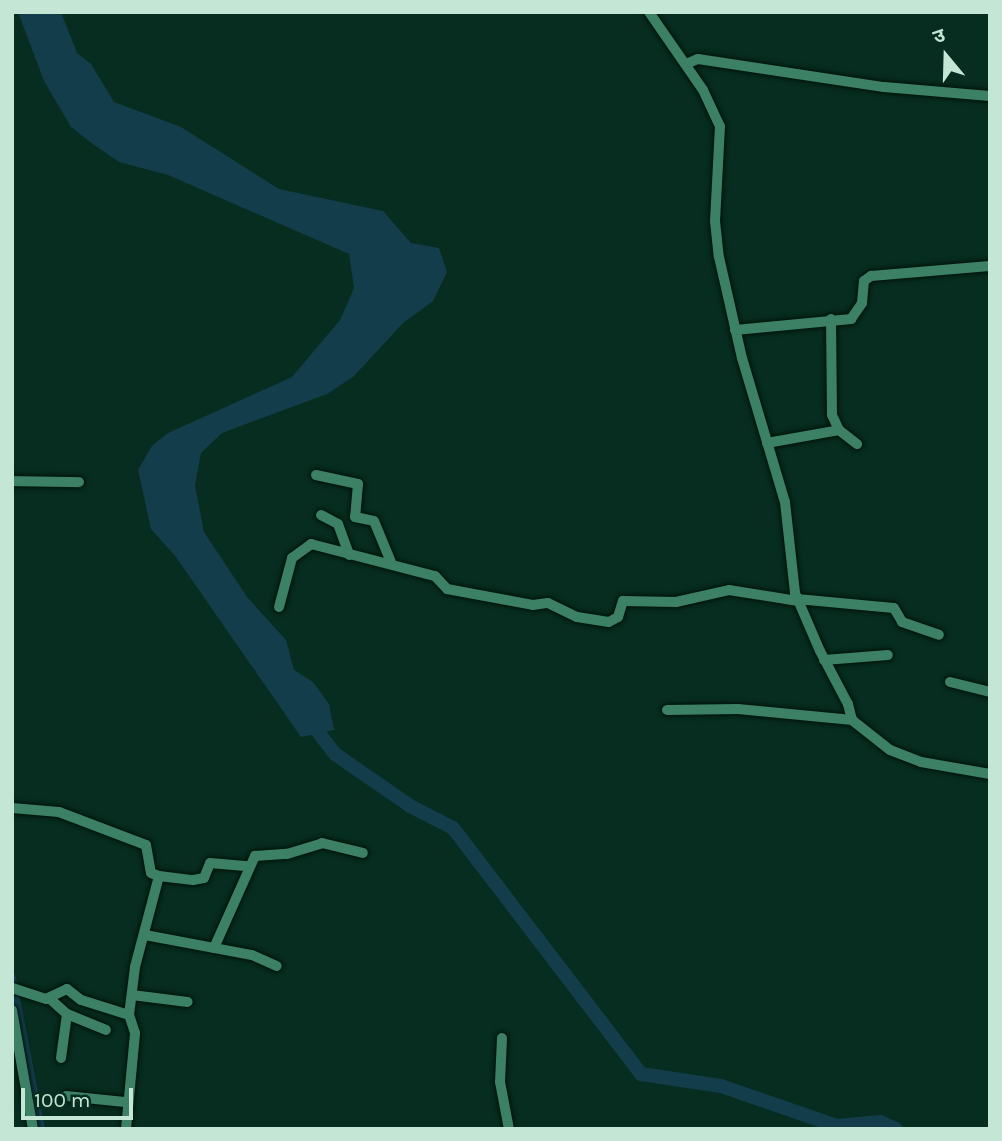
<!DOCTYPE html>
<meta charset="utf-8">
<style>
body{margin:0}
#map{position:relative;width:1002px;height:1141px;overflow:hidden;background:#062d1f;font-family:Karla,"Noto Sans Devanagari",sans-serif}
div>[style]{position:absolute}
.water>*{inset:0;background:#133d4b}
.canal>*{height:8px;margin:-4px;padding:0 4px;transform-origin:4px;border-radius:4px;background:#133d4b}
.river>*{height:14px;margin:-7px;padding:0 7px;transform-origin:7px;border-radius:7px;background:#133d4b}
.roads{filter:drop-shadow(0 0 2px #01130b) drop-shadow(0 0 2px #01130b)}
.minor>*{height:10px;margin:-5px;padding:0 5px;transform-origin:5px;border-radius:5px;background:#3c8165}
span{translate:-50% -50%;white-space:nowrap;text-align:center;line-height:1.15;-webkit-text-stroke:5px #062d1f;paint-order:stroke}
.frame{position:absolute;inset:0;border:14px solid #c4e6d5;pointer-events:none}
.north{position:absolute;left:911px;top:21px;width:70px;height:70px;-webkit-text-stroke:5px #062d1f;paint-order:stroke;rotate:341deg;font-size:19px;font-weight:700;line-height:28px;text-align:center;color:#c4e6d5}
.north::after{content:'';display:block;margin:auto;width:24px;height:32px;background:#c4e6d5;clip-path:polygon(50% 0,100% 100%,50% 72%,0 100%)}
.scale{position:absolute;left:21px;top:1088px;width:112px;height:32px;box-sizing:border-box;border:4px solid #c4e6d5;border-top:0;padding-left:9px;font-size:21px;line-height:24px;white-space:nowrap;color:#c4e6d5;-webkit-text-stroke:5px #062d1f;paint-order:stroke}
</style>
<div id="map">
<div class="water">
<div style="clip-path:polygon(18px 12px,61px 12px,77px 53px,91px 64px,114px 102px,181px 127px,279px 189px,383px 211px,411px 243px,439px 248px,447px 272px,433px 301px,403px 323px,353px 377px,327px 394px,222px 433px,201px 453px,195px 485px,204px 532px,247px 597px,286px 640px,294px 670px,313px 682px,329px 704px,334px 730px,301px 737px,176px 557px,151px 529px,138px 470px,152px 446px,168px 433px,292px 377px,340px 320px,354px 288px,349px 254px,168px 175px,119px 162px,94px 145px,71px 127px,44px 81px)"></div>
</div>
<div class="canal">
<div style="left:12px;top:978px;width:154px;rotate:79.1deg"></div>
</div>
<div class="river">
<div style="left:307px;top:718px;width:46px;rotate:52.1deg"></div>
<div style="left:335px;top:754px;width:91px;rotate:34.7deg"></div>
<div style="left:410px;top:806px;width:48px;rotate:27.1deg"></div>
<div style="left:453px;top:828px;width:310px;rotate:52.6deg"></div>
<div style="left:641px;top:1074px;width:81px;rotate:8.5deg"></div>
<div style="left:721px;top:1086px;width:123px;rotate:19deg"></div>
<div style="left:837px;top:1126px;width:43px;rotate:-5.3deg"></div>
<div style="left:880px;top:1122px;width:17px;rotate:24deg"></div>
</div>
<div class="roads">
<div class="minor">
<div style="left:649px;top:12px;width:95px;rotate:55.3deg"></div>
<div style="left:703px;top:90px;width:40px;rotate:65deg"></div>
<div style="left:720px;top:126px;width:95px;rotate:93deg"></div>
<div style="left:715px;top:221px;width:36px;rotate:84deg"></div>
<div style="left:719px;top:257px;width:104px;rotate:77.2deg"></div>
<div style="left:742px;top:358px;width:150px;rotate:73.4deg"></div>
<div style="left:785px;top:502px;width:92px;rotate:83.7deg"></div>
<div style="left:795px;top:593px;width:63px;rotate:66.7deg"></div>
<div style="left:820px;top:651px;width:60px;rotate:62.2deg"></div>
<div style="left:848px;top:704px;width:16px;rotate:76deg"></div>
<div style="left:852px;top:720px;width:48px;rotate:38.3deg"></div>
<div style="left:890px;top:750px;width:33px;rotate:21deg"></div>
<div style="left:921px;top:762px;width:70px;rotate:9.9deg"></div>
<div style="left:686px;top:64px;width:13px;rotate:-23deg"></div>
<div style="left:698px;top:59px;width:188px;rotate:8.6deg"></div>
<div style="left:884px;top:87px;width:106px;rotate:4.9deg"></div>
<div style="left:831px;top:319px;width:96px;rotate:89.4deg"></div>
<div style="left:832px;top:415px;width:17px;rotate:65deg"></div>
<div style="left:839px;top:430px;width:23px;rotate:38deg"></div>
<div style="left:735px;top:330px;width:117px;rotate:-5.4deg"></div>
<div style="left:851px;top:319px;width:19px;rotate:-55deg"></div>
<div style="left:862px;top:303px;width:22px;rotate:-85deg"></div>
<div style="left:864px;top:281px;width:9px;rotate:-36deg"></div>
<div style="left:871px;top:276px;width:119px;rotate:-4.8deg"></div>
<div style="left:767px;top:443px;width:73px;rotate:-10.2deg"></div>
<div style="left:316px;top:475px;width:43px;rotate:12.1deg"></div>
<div style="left:358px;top:484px;width:33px;rotate:95deg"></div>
<div style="left:355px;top:517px;width:19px;rotate:12deg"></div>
<div style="left:374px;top:521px;width:44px;rotate:67.5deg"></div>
<div style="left:12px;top:481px;width:67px;rotate:0.9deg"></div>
<div style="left:321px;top:515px;width:19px;rotate:28deg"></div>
<div style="left:338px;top:524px;width:33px;rotate:70deg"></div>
<div style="left:797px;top:599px;width:97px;rotate:5.3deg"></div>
<div style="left:894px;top:608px;width:16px;rotate:60deg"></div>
<div style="left:902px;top:622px;width:39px;rotate:19deg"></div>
<div style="left:279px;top:607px;width:51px;rotate:-75.1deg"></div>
<div style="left:292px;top:558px;width:24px;rotate:-36deg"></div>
<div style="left:311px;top:544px;width:128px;rotate:14.5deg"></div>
<div style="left:435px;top:576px;width:18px;rotate:47deg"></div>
<div style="left:447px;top:589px;width:87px;rotate:10.5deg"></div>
<div style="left:533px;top:605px;width:15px;rotate:-8deg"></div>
<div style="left:548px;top:603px;width:32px;rotate:26deg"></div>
<div style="left:577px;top:617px;width:32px;rotate:9deg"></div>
<div style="left:609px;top:622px;width:10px;rotate:-29deg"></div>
<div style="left:618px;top:617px;width:17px;rotate:-73deg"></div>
<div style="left:623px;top:601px;width:53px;rotate:1.1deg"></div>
<div style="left:676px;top:602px;width:54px;rotate:-12.8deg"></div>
<div style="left:729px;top:590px;width:70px;rotate:9.1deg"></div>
<div style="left:824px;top:660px;width:64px;rotate:-4.5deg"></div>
<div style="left:950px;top:682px;width:41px;rotate:14deg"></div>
<div style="left:667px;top:710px;width:71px;rotate:-0.8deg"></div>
<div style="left:738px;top:709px;width:115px;rotate:5.5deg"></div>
<div style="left:12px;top:808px;width:47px;rotate:4.9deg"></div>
<div style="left:59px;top:812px;width:93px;rotate:20.8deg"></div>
<div style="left:146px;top:845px;width:28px;rotate:80deg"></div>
<div style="left:151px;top:873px;width:9px;rotate:21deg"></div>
<div style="left:159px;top:876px;width:94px;rotate:104.8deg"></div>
<div style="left:135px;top:967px;width:48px;rotate:97.1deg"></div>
<div style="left:129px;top:1015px;width:50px;rotate:-162.6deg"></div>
<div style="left:81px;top:1000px;width:18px;rotate:-142deg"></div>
<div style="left:67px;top:989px;width:23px;rotate:155deg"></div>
<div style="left:46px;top:999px;width:36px;rotate:-162deg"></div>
<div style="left:159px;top:876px;width:34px;rotate:7deg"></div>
<div style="left:193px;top:880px;width:11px;rotate:-10deg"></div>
<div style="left:204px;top:878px;width:16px;rotate:-68deg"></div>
<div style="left:210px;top:863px;width:38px;rotate:5deg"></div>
<div style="left:145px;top:935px;width:109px;rotate:10.6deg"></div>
<div style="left:252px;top:955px;width:27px;rotate:24deg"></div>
<div style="left:214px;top:948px;width:101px;rotate:-66deg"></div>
<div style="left:255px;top:856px;width:32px;rotate:-4deg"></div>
<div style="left:287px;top:854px;width:37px;rotate:-17deg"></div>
<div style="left:322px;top:843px;width:42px;rotate:13.7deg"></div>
<div style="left:132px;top:995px;width:56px;rotate:7.1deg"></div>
<div style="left:49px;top:998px;width:24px;rotate:42deg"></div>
<div style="left:67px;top:1014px;width:42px;rotate:22.3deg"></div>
<div style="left:12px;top:1010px;width:121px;rotate:80deg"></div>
<div style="left:502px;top:1038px;width:44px;rotate:92.6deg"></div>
<div style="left:500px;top:1082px;width:48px;rotate:79.2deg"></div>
<div style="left:61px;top:1058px;width:44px;rotate:-82.2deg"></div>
<div style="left:66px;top:1096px;width:59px;rotate:5.8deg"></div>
<div style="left:126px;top:1129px;width:96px;rotate:-84.6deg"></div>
<div style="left:135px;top:1033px;width:19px;rotate:-108deg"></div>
</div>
</div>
<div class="frame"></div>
<div class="north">उ</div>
<div class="scale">100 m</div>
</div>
